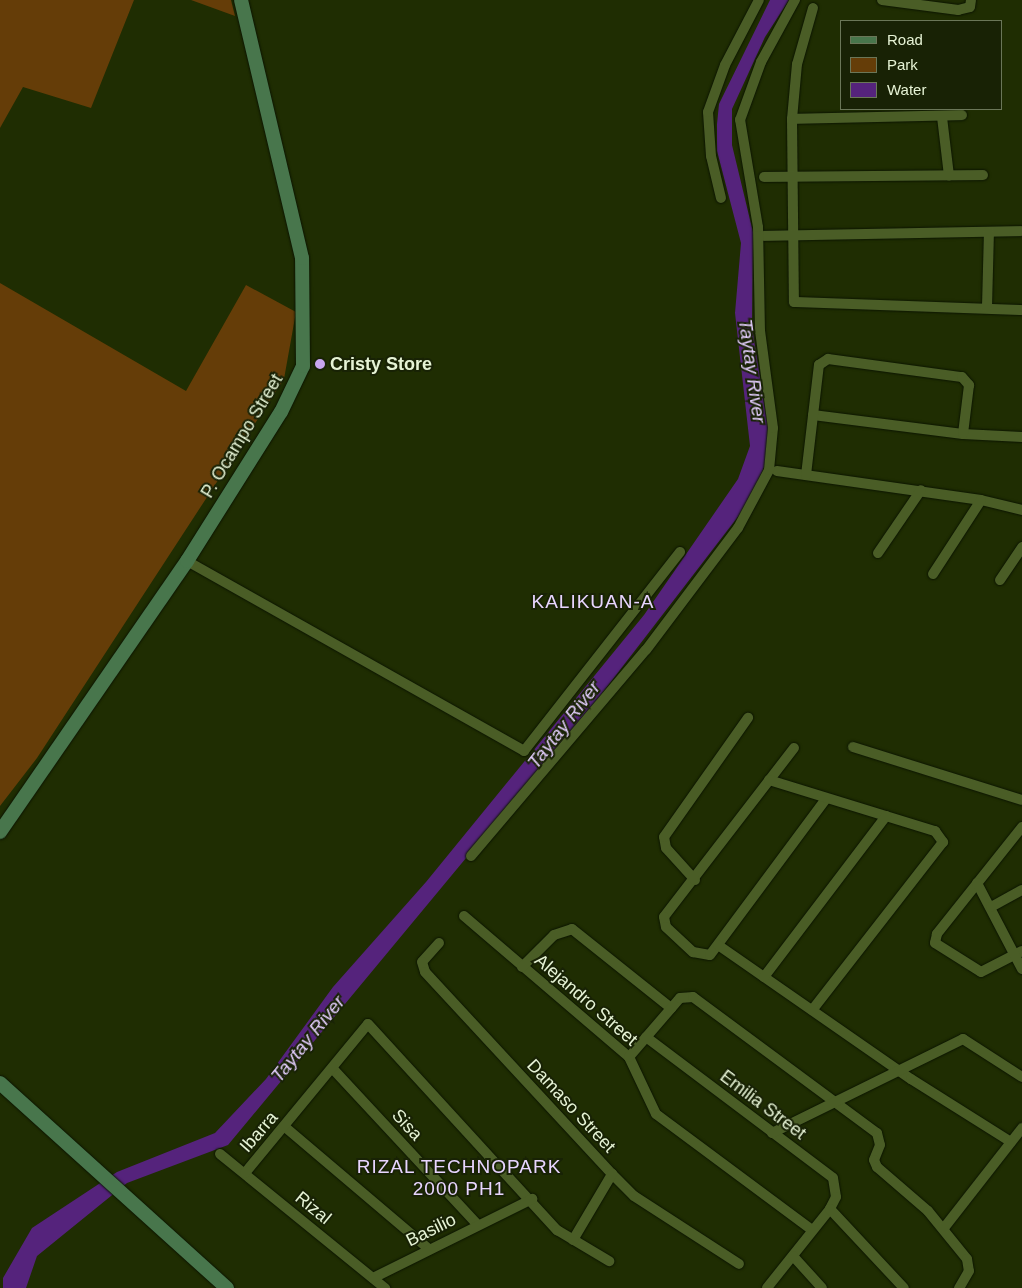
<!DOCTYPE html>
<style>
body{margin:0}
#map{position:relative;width:1022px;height:1288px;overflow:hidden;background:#1f2d02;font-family:Arial,sans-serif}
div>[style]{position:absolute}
.green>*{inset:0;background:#653d08}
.water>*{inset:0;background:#55237c}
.roads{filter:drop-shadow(0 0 1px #0b1400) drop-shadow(0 0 1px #0b1400)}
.street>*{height:10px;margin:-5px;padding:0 5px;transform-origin:5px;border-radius:5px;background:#4a5d26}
.secondary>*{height:14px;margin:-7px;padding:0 7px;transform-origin:7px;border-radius:7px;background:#48764c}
.dots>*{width:14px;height:14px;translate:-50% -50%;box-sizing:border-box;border:2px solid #182205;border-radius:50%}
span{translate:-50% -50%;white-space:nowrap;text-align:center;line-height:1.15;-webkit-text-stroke:4px #182205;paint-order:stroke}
.poi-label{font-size:18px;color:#e6f3d5;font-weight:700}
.left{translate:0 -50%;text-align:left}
.street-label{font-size:18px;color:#e6f3d5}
.water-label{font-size:19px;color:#e4cefe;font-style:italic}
.neighbourhood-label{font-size:19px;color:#e8d5ff;letter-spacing:1px}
.legend{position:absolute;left:840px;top:20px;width:162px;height:90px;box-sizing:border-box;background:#182205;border:1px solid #6a7658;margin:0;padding:6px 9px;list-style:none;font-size:15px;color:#e6f3d5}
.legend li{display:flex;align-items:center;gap:10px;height:25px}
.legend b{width:25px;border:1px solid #6a7658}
</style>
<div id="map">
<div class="green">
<div style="clip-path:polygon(0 0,134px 0,91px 108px,23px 87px,0 128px)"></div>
<div style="clip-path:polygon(191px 0,231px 0,235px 16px)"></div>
<div style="clip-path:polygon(0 283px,186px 391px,246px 285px,296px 312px,284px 379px,37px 758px,0 806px)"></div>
</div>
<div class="water">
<div style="clip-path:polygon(770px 0,789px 0,765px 37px,732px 109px,732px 145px,753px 232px,752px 327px,768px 428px,766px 463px,747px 505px,593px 705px,228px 1145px,127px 1183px,37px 1256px,26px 1288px,3px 1288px,3px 1278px,32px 1228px,117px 1172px,215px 1133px,266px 1079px,333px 987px,426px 882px,644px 615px,738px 479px,750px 446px,735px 313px,741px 243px,717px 151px,717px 124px,719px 104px)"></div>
</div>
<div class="roads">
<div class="street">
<div style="left:882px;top:0;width:77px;rotate:7.5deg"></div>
<div style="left:958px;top:10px;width:12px;rotate:-14deg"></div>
<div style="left:970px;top:7px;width:7px;rotate:-82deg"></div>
<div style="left:813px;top:8px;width:58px;rotate:105.9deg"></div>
<div style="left:797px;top:64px;width:55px;rotate:95.2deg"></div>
<div style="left:792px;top:119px;width:183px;rotate:89.4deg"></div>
<div style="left:794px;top:302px;width:228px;rotate:2deg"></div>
<div style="left:942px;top:117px;width:59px;rotate:83.2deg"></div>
<div style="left:792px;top:119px;width:170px;rotate:-1.3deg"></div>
<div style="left:764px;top:177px;width:219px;rotate:-0.5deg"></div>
<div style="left:721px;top:198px;width:43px;rotate:-103.4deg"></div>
<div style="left:711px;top:156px;width:44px;rotate:-93.9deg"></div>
<div style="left:708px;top:112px;width:50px;rotate:-70.1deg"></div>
<div style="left:725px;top:65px;width:73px;rotate:-62.4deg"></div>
<div style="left:764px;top:236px;width:257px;rotate:-1.1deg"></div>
<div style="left:987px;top:307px;width:75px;rotate:-88.5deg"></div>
<div style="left:813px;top:415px;width:151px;rotate:7.2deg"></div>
<div style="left:963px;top:434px;width:59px;rotate:2.9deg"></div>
<div style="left:777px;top:471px;width:206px;rotate:8.1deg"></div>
<div style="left:981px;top:500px;width:42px;rotate:13.7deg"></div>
<div style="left:806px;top:475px;width:111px;rotate:-83.3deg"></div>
<div style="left:819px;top:365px;width:11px;rotate:-34deg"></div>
<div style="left:828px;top:359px;width:135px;rotate:7.7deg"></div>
<div style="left:962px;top:377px;width:11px;rotate:49deg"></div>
<div style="left:969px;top:385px;width:49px;rotate:97deg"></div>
<div style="left:878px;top:553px;width:76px;rotate:-55.7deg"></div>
<div style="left:187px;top:561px;width:387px;rotate:29.4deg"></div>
<div style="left:524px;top:751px;width:253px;rotate:-51.9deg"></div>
<div style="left:933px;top:574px;width:88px;rotate:-57deg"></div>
<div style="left:1000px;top:580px;width:40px;rotate:-56deg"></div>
<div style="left:853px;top:747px;width:177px;rotate:17.4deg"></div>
<div style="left:794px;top:748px;width:213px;rotate:127.6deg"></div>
<div style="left:664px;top:917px;width:10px;rotate:79deg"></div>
<div style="left:666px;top:927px;width:37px;rotate:43deg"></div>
<div style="left:693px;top:952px;width:17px;rotate:10deg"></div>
<div style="left:710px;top:955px;width:194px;rotate:-53.4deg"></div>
<div style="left:769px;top:780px;width:174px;rotate:17.1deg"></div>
<div style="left:935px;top:831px;width:14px;rotate:54deg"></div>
<div style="left:943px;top:842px;width:213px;rotate:127.9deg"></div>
<div style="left:1022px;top:827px;width:137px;rotate:128.5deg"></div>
<div style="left:937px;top:934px;width:9px;rotate:103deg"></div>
<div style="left:935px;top:943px;width:54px;rotate:32.2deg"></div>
<div style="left:981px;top:972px;width:46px;rotate:-27.1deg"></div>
<div style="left:471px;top:856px;width:270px;rotate:-49.7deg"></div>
<div style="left:646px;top:650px;width:153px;rotate:-53deg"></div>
<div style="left:738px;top:528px;width:66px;rotate:-61.9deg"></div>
<div style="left:769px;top:470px;width:42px;rotate:-84.6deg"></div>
<div style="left:773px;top:428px;width:98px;rotate:-97.6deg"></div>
<div style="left:760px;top:331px;width:104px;rotate:-91.1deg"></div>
<div style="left:758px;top:227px;width:109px;rotate:-99.5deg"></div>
<div style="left:740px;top:120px;width:62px;rotate:-70.1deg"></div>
<div style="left:761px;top:62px;width:71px;rotate:-61.3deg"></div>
<div style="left:695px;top:880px;width:43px;rotate:-132.2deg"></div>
<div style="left:666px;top:848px;width:11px;rotate:-100deg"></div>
<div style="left:664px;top:837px;width:146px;rotate:-54.8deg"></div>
<div style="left:977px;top:883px;width:97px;rotate:62.4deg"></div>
<div style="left:991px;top:907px;width:35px;rotate:-29deg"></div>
<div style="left:464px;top:916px;width:217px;rotate:40.5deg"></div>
<div style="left:629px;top:1057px;width:63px;rotate:64.7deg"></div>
<div style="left:656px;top:1114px;width:194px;rotate:36.6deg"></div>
<div style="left:439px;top:943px;width:25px;rotate:132deg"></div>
<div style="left:422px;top:962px;width:10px;rotate:73deg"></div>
<div style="left:425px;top:972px;width:275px;rotate:47.2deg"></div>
<div style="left:612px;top:1174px;width:31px;rotate:45deg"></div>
<div style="left:634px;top:1196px;width:125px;rotate:32.9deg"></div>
<div style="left:718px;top:945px;width:235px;rotate:34.8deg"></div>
<div style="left:911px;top:1079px;width:118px;rotate:32.2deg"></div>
<div style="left:522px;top:967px;width:45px;rotate:-45deg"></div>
<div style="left:554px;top:935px;width:19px;rotate:-18deg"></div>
<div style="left:572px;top:929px;width:127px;rotate:38.6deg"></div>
<div style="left:764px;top:977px;width:202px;rotate:-52.8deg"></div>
<div style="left:646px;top:1037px;width:234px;rotate:37deg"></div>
<div style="left:833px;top:1178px;width:19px;rotate:81deg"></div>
<div style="left:836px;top:1197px;width:13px;rotate:117deg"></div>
<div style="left:830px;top:1209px;width:101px;rotate:128.6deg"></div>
<div style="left:629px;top:1057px;width:78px;rotate:-49.2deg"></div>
<div style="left:680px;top:998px;width:13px;rotate:-4deg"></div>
<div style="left:693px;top:997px;width:229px;rotate:36.5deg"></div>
<div style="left:877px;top:1133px;width:12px;rotate:76deg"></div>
<div style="left:880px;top:1145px;width:16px;rotate:112deg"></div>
<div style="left:874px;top:1160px;width:8px;rotate:67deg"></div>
<div style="left:877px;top:1167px;width:67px;rotate:40.8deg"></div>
<div style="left:928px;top:1211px;width:62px;rotate:50.9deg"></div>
<div style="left:967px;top:1259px;width:12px;rotate:81deg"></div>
<div style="left:969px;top:1271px;width:20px;rotate:120deg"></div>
<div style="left:333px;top:1069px;width:213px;rotate:47.1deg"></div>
<div style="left:285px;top:1127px;width:189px;rotate:40.3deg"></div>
<div style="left:772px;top:1133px;width:213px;rotate:-26.2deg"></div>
<div style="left:963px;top:1039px;width:70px;rotate:32.8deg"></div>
<div style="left:220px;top:1154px;width:213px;rotate:39.1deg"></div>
<div style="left:245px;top:1173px;width:193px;rotate:-50.5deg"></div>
<div style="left:368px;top:1024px;width:280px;rotate:47.5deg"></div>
<div style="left:557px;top:1230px;width:61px;rotate:30.8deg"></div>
<div style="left:830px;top:1209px;width:108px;rotate:46.9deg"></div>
<div style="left:944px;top:1228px;width:127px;rotate:-52deg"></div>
<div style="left:573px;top:1240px;width:77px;rotate:-59.4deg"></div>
<div style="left:793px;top:1256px;width:43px;rotate:47.8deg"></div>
<div style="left:373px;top:1278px;width:178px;rotate:-26.4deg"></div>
</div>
<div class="secondary">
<div style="left:0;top:832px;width:329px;rotate:-55.4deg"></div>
<div style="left:187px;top:561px;width:176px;rotate:-57.8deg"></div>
<div style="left:281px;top:412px;width:51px;rotate:-64.4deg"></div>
<div style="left:303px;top:366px;width:108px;rotate:-90.5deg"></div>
<div style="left:302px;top:258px;width:265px;rotate:-103.3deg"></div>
<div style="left:0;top:1083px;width:306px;rotate:42.1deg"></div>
</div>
</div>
<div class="dots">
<div style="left:320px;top:364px;background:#c8a5ee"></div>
</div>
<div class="poi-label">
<span class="left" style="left:330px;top:364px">Cristy Store</span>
</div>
<div class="street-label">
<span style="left:242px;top:436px;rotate:-59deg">P. Ocampo Street</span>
<span style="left:586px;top:1000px;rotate:41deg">Alejandro Street</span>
<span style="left:763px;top:1105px;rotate:37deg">Emilia Street</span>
<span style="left:571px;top:1106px;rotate:47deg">Damaso Street</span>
<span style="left:407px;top:1125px;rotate:47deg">Sisa</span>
<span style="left:259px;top:1132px;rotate:-49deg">Ibarra</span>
<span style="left:313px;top:1208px;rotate:39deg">Rizal</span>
<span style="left:431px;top:1230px;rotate:-26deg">Basilio</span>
</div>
<div class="water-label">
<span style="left:752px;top:371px;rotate:82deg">Taytay River</span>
<span style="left:564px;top:725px;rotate:-52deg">Taytay River</span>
<span style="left:308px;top:1039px;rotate:-51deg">Taytay River</span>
</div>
<div class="neighbourhood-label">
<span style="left:593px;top:602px">KALIKUAN-A</span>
<span style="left:459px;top:1178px">RIZAL TECHNOPARK<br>2000 PH1</span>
</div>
<ul class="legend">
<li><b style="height:6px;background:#48764c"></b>Road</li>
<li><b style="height:14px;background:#653d08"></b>Park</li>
<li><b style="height:14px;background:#55237c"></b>Water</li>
</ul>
</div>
